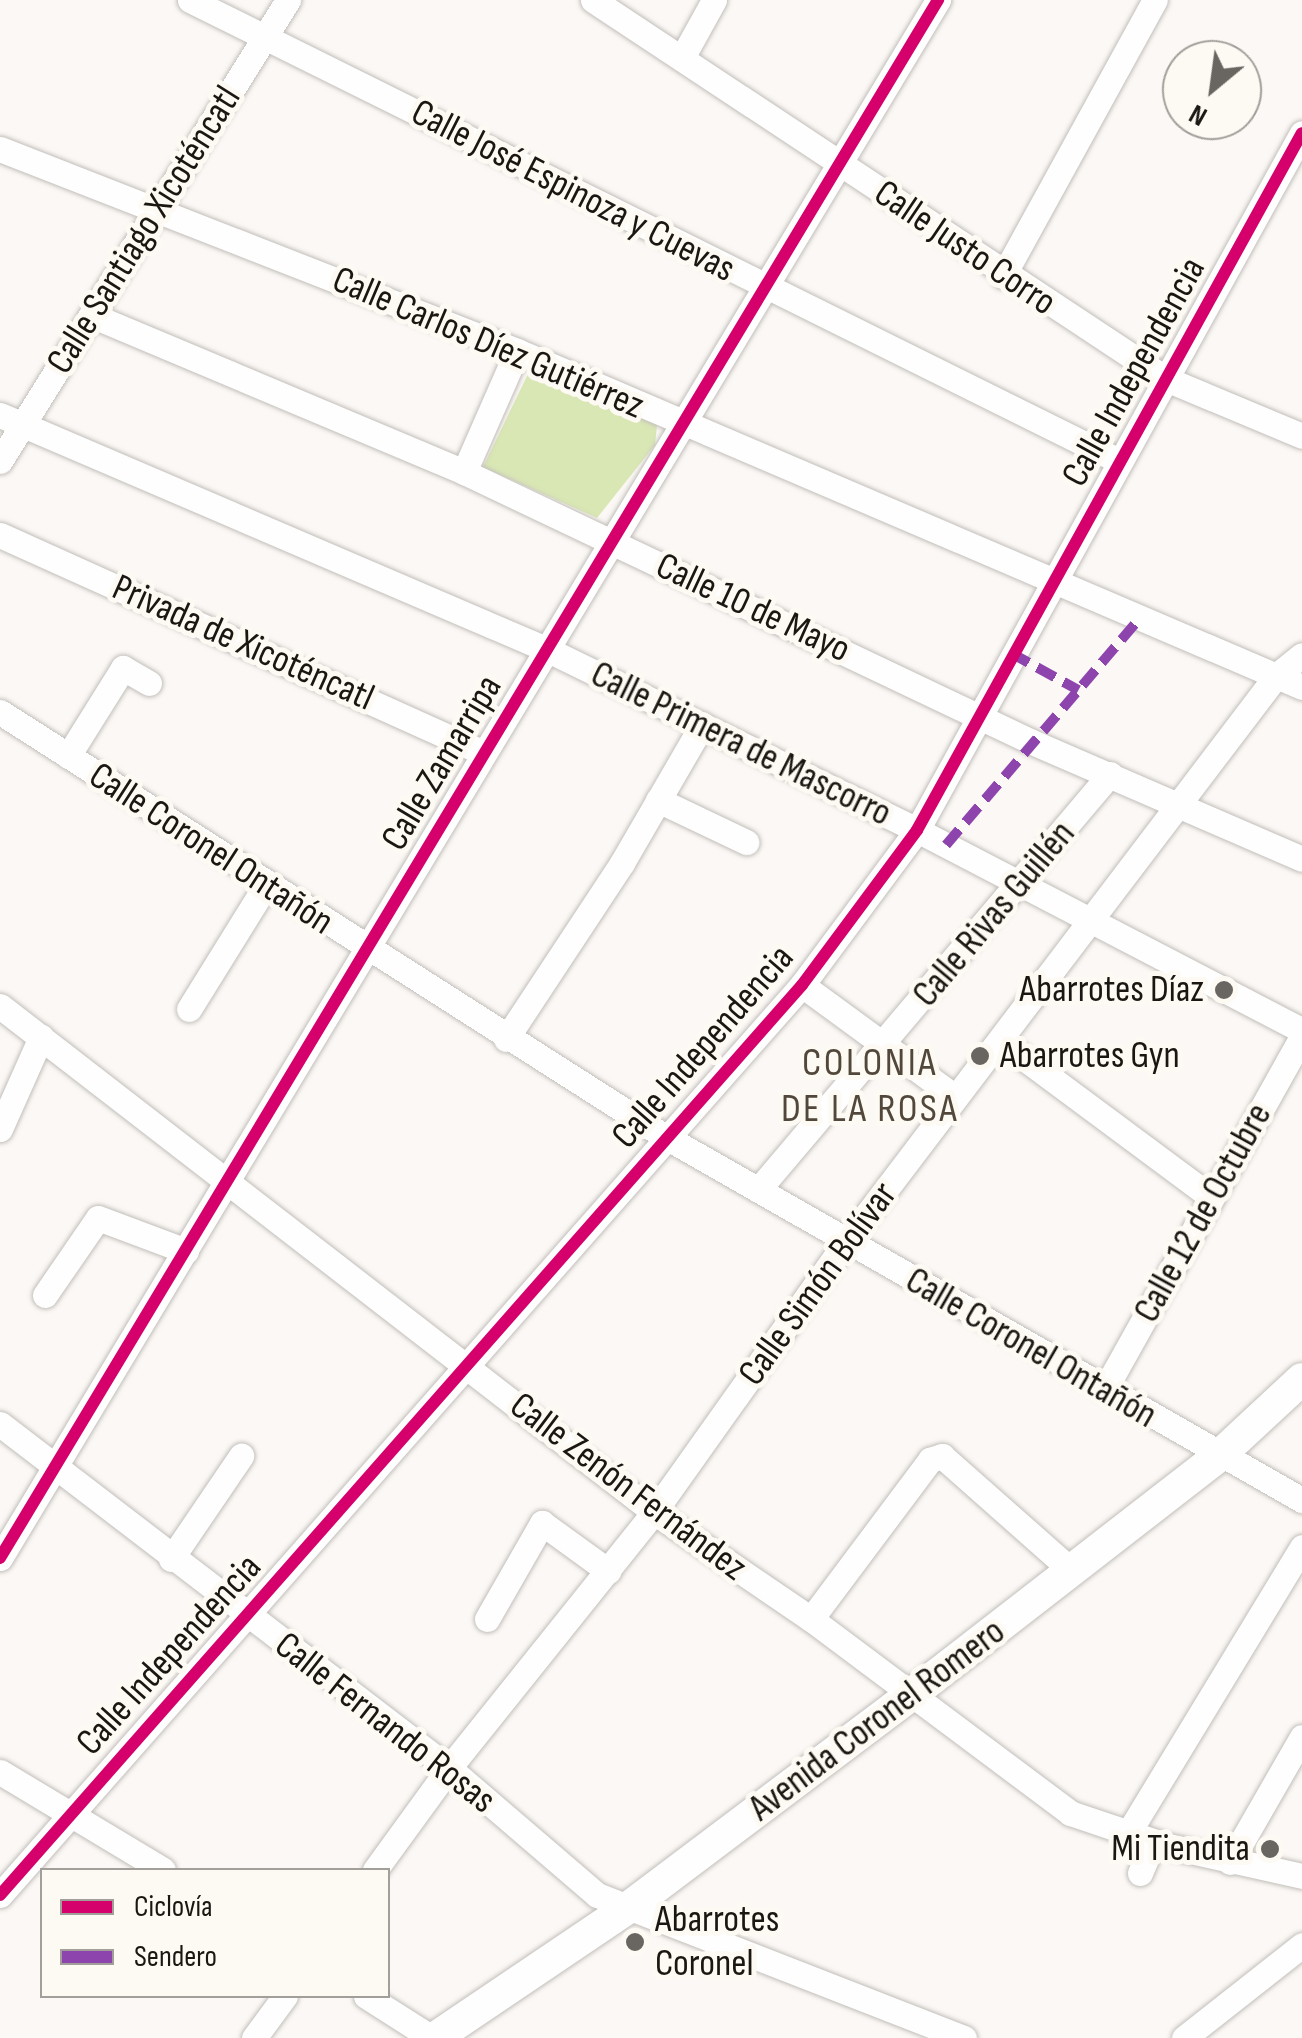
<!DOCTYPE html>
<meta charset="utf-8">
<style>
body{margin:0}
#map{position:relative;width:1302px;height:2038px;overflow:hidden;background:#fbf8f5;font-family:"Sofia Sans Condensed",sans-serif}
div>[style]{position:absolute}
.green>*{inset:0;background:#d9e7b5}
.roads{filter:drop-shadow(0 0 2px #c2beba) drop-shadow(0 0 2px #c2beba)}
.minor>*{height:25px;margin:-12.5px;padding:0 12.5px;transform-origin:12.5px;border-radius:12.5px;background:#fefefe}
.major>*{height:32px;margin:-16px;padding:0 16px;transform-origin:16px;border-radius:16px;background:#fefefe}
.quiet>*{height:10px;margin-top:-5px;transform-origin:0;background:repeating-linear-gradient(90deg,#8e44ad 0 20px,transparent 0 30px)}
.cycleway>*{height:12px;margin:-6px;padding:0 6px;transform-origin:6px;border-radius:6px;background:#d6006c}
.dots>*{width:28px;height:28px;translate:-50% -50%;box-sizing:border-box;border:5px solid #fdf9f3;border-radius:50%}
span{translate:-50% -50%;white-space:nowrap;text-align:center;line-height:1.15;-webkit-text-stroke:10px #fdf9f3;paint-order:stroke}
.street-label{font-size:38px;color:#1a1611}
.poi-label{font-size:38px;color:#1a1611}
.right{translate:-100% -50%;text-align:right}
.left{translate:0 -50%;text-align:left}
.neighbourhood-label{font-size:40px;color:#51483b;letter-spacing:2.5px}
.legend{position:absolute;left:40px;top:1868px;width:350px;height:130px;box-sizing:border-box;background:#fdf9f3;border:2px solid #a29e99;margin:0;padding:12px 18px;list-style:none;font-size:30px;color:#1a1611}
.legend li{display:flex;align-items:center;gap:20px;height:50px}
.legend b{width:50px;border:2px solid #a29e99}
.north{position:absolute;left:1162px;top:40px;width:100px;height:100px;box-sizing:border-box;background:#fdf9f3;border:2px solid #a29e99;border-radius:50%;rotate:209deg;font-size:28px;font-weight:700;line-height:40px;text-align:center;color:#1a1611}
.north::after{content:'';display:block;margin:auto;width:35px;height:45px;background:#696561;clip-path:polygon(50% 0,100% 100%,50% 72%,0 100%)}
</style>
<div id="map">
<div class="green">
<div style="clip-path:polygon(528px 374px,657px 425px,655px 445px,597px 518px,483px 467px)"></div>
</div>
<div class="roads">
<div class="minor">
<div style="left:190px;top:0;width:1037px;rotate:26.39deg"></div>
<div style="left:593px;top:0;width:687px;rotate:33.48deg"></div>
<div style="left:1166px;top:379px;width:147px;rotate:22.7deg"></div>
<div style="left:683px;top:56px;width:64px;rotate:-61deg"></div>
<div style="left:0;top:149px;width:555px;rotate:21.34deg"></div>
<div style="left:517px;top:351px;width:854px;rotate:23.17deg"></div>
<div style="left:1003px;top:276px;width:315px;rotate:-61.2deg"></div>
<div style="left:91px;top:315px;width:405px;rotate:22.8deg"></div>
<div style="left:464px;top:472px;width:629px;rotate:25.42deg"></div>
<div style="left:1032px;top:742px;width:294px;rotate:23.4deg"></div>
<div style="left:0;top:415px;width:594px;rotate:23.2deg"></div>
<div style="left:546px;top:649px;width:413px;rotate:26deg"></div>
<div style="left:917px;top:830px;width:434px;rotate:27.5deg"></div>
<div style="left:0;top:461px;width:544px;rotate:-58.01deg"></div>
<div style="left:464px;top:472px;width:132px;rotate:-66.3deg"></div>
<div style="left:0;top:535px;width:531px;rotate:24.25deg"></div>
<div style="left:0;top:712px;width:788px;rotate:32.56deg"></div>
<div style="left:664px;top:1136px;width:735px;rotate:29.71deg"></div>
<div style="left:68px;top:756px;width:104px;rotate:-58deg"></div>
<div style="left:123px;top:668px;width:30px;rotate:30deg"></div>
<div style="left:658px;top:800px;width:98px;rotate:25.5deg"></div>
<div style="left:802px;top:985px;width:190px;rotate:36.2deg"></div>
<div style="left:0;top:1006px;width:827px;rotate:37.73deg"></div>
<div style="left:654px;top:1512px;width:190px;rotate:34.3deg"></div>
<div style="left:811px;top:1619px;width:324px;rotate:36.8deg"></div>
<div style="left:1070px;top:1813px;width:103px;rotate:18.6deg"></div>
<div style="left:1168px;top:1846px;width:137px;rotate:12.6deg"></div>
<div style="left:189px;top:1009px;width:146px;rotate:-58.2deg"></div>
<div style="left:506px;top:1039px;width:211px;rotate:-56.6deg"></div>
<div style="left:622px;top:863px;width:160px;rotate:-59.9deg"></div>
<div style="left:1001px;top:1041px;width:260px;rotate:36.6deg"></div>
<div style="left:0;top:1129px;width:101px;rotate:-66deg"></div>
<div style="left:758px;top:1190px;width:545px;rotate:-49.76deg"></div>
<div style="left:45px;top:1295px;width:93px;rotate:-55.5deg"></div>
<div style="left:98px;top:1218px;width:94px;rotate:20.6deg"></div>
<div style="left:1105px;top:1389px;width:403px;rotate:-60.8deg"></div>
<div style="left:0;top:1424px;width:566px;rotate:37.46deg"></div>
<div style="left:449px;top:1768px;width:195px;rotate:40.6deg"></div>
<div style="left:597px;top:1895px;width:394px;rotate:21.3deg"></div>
<div style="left:0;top:1558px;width:1819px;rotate:-58.95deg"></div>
<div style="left:171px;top:1559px;width:125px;rotate:-55.8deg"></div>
<div style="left:487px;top:1619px;width:111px;rotate:-60.2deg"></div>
<div style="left:542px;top:1523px;width:82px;rotate:36deg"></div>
<div style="left:811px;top:1619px;width:199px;rotate:-53.2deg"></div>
<div style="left:930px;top:1460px;width:13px;rotate:-18deg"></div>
<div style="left:942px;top:1456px;width:175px;rotate:41.5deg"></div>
<div style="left:0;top:1772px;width:190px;rotate:31deg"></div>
<div style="left:1127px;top:1835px;width:337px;rotate:-58.7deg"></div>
<div style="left:1230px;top:1862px;width:144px;rotate:-60.1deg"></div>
<div style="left:375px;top:1870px;width:126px;rotate:-54deg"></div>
<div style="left:449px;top:1768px;width:328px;rotate:-51.3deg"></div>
<div style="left:654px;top:1512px;width:331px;rotate:-54.6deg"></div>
<div style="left:846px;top:1242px;width:711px;rotate:-52.78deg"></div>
<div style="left:1276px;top:676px;width:33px;rotate:-39deg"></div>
<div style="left:1140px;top:1873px;width:34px;rotate:-67deg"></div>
<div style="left:0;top:1895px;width:1213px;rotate:-48.61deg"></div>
<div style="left:802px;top:985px;width:193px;rotate:-53.4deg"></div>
<div style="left:917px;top:830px;width:796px;rotate:-61.09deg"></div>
<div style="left:366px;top:1996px;width:78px;rotate:32.5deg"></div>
<div style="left:254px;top:2038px;width:52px;rotate:-53.6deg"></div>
<div style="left:1184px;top:2038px;width:150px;rotate:-38.2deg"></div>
</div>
<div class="major">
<div style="left:435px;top:2038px;width:233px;rotate:-34deg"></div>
<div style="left:628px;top:1908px;width:356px;rotate:-37deg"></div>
<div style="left:912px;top:1694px;width:388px;rotate:-37.8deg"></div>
<div style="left:1219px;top:1456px;width:113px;rotate:-42.9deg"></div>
</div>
</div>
<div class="quiet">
<div style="left:1011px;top:653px;width:77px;rotate:28.9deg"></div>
<div style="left:946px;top:845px;width:294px;rotate:-49.5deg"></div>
</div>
<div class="cycleway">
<div style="left:0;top:1558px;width:1819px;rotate:-58.95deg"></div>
<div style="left:0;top:1895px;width:1213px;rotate:-48.61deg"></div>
<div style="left:802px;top:985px;width:193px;rotate:-53.4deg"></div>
<div style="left:917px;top:830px;width:796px;rotate:-61.09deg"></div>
</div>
<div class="dots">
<div style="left:1224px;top:990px;background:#696561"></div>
<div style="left:980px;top:1056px;background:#696561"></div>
<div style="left:1270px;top:1849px;background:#696561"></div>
<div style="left:635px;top:1942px;background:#696561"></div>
</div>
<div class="street-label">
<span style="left:573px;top:191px;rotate:27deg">Calle José Espinoza y Cuevas</span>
<span style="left:144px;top:230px;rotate:-58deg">Calle Santiago Xicoténcatl</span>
<span style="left:965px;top:248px;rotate:34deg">Calle Justo Corro</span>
<span style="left:488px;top:343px;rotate:23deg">Calle Carlos Díez Gutiérrez</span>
<span style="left:1134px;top:372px;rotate:-61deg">Calle Independencia</span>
<span style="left:753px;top:608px;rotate:25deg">Calle 10 de Mayo</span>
<span style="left:243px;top:643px;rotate:24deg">Privada de Xicoténcatl</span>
<span style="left:741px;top:744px;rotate:26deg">Calle Primera de Mascorro</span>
<span style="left:442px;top:763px;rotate:-59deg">Calle Zamarripa</span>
<span style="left:211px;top:849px;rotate:33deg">Calle Coronel Ontañón</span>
<span style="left:994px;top:914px;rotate:-50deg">Calle Rivas Guillén</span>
<span style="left:703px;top:1047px;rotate:-49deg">Calle Independencia</span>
<span style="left:1203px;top:1213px;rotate:-61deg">Calle 12 de Octubre</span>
<span style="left:818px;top:1284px;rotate:-54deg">Calle Simón Bolívar</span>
<span style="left:1031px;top:1348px;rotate:30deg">Calle Coronel Ontañón</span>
<span style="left:628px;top:1487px;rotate:37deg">Calle Zenón Fernández</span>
<span style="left:169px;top:1655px;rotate:-48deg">Calle Independencia</span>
<span style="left:877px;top:1720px;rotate:-37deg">Avenida Coronel Romero</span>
<span style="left:385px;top:1723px;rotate:38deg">Calle Fernando Rosas</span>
</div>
<div class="poi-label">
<span class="right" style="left:1204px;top:990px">Abarrotes Díaz</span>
<span class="left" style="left:1000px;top:1056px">Abarrotes Gyn</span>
<span class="right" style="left:1250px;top:1849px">Mi Tiendita</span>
<span class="left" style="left:655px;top:1942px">Abarrotes<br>Coronel</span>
</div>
<div class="neighbourhood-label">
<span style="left:870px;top:1086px">COLONIA<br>DE LA ROSA</span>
</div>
<ul class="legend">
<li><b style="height:12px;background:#d6006c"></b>Ciclovía</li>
<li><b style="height:12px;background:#8e44ad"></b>Sendero</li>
</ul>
<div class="north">N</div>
</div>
